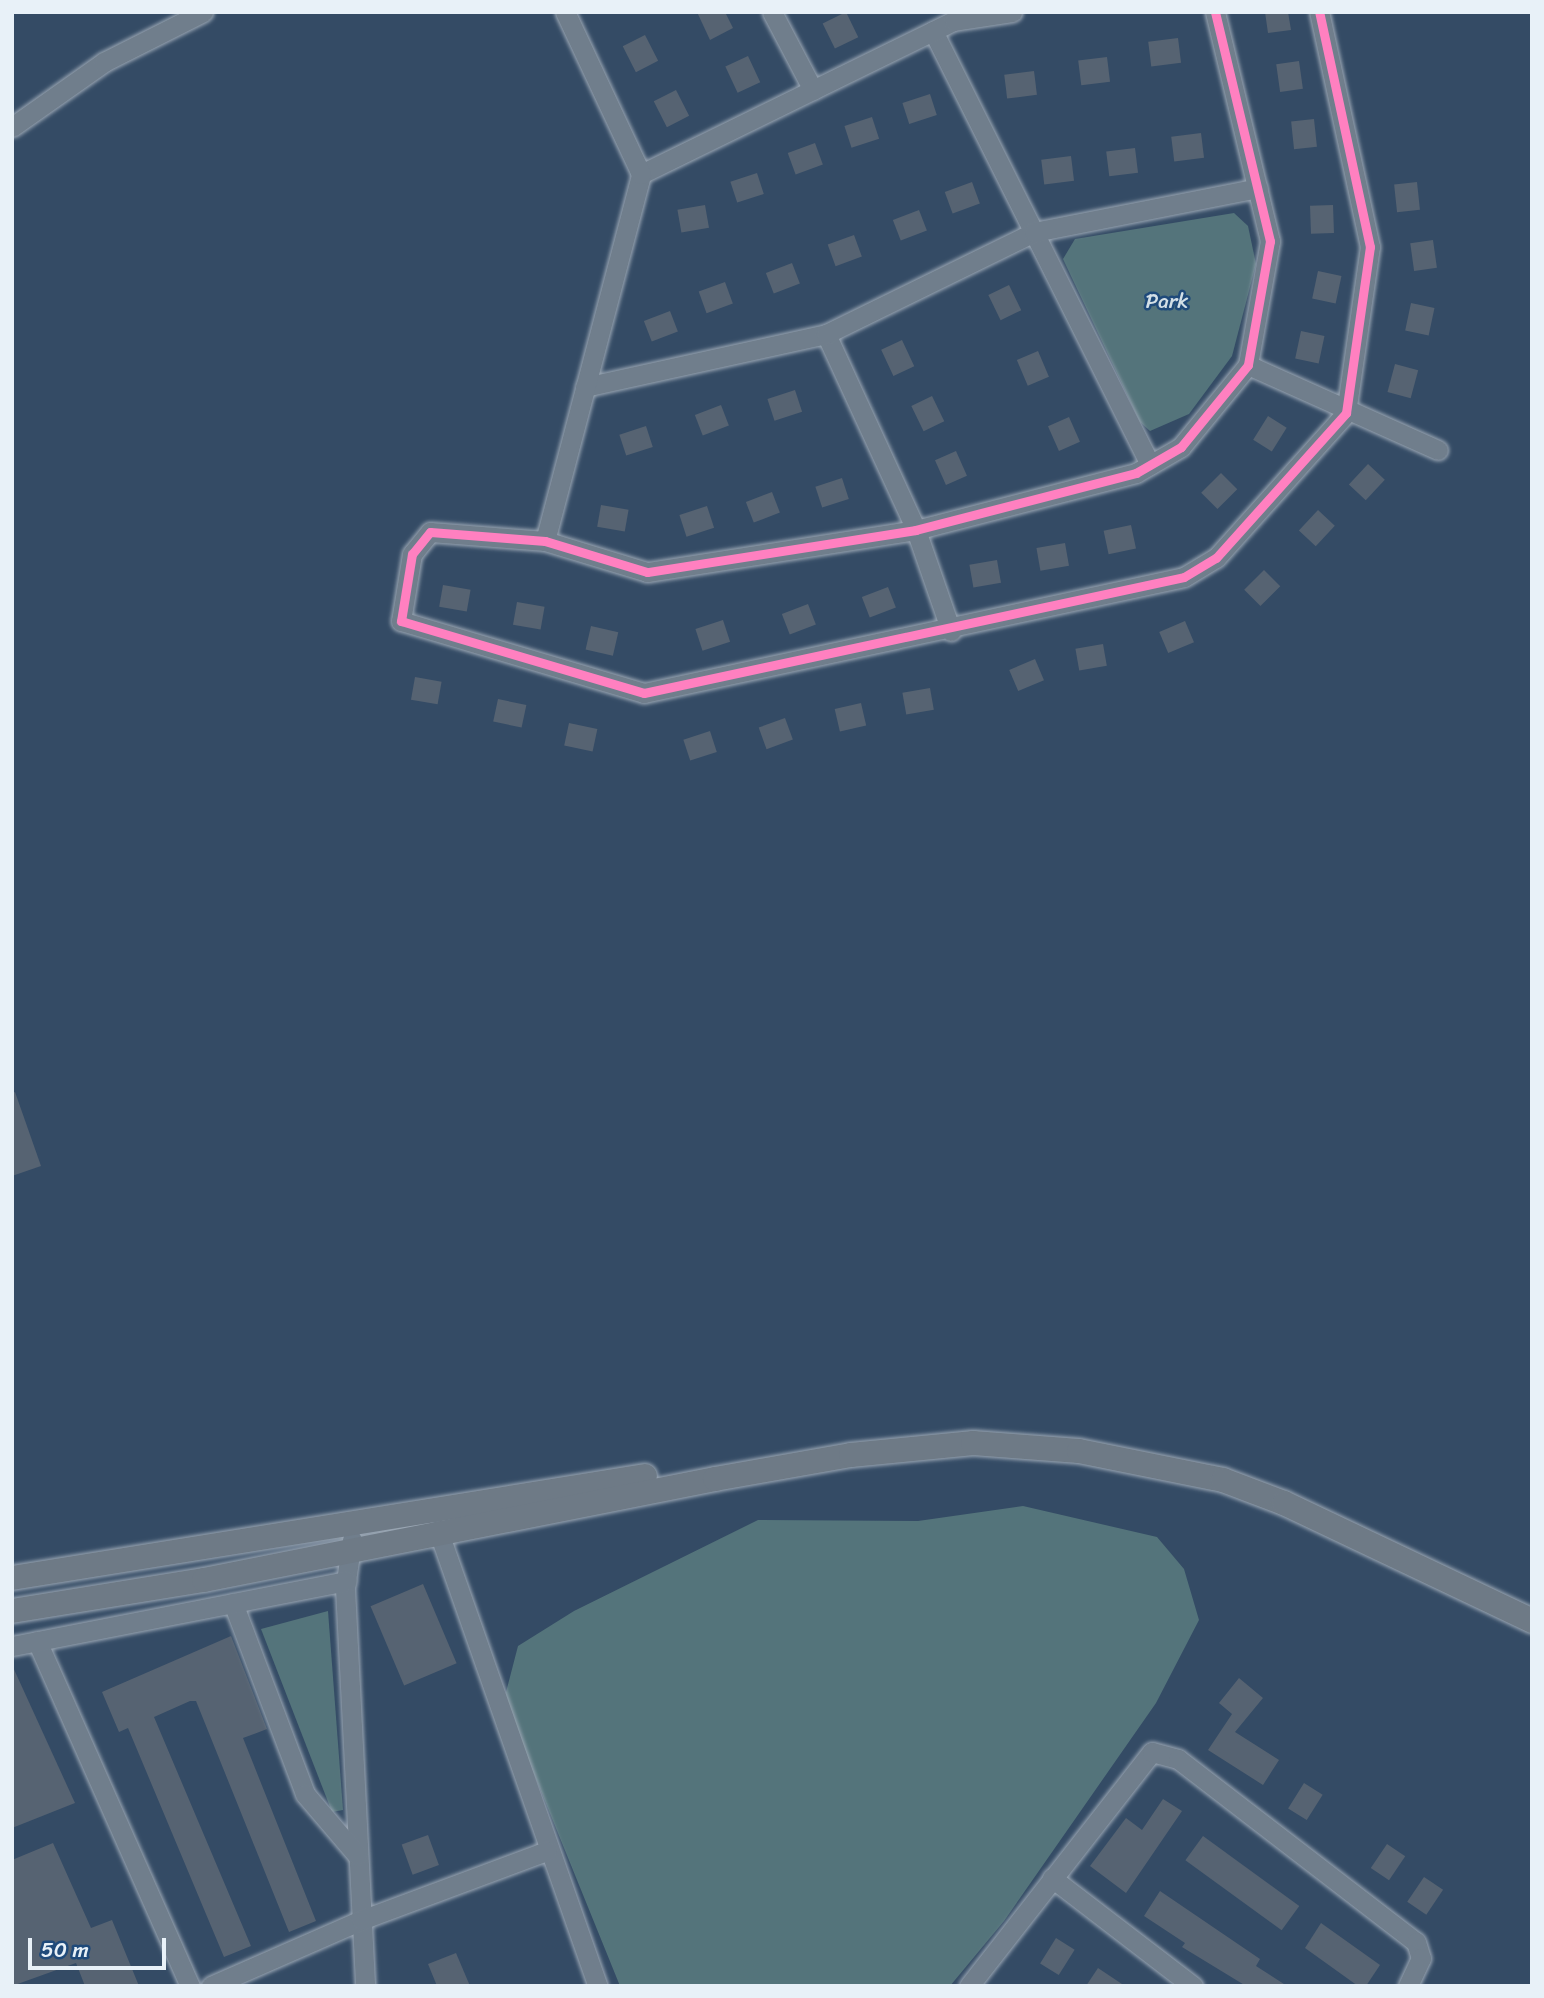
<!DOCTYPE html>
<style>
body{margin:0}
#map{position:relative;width:1544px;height:1998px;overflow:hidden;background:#344b65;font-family:Sriracha,sans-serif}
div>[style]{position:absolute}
.green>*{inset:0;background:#54747b}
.building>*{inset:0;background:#566372;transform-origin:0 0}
.roads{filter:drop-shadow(0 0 2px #9aa6b3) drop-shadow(0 0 2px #9aa6b3)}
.minor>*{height:19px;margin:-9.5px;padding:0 9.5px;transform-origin:9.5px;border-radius:9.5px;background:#707e8c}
.major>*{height:24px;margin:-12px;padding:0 12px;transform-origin:12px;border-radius:12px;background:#6e7a86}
.cycleway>*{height:9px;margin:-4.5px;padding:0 4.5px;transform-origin:4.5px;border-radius:4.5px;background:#ff80c0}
span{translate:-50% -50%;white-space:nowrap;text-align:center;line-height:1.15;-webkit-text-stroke:5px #1f4a7a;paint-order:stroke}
.park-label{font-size:21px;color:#d3dfe6}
.frame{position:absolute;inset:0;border:14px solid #e8f1f8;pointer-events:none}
.scale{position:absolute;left:28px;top:1938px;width:138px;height:32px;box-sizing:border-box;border:4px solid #e8f1f8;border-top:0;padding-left:9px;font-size:21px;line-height:24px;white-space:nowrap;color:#e8f1f8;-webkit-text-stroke:5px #1f4a7a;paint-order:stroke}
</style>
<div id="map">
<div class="green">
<div style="clip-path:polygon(1234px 213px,1248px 226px,1256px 264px,1232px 356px,1189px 414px,1150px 431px,1140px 422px,1063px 259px,1075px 239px)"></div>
<div style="clip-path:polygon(1023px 1506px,1157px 1537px,1184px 1569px,1199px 1620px,1156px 1703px,1004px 1921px,950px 1986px,620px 1986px,504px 1700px,518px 1646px,574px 1611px,758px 1520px,918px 1521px)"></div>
<div style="clip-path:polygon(328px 1611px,343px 1810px,332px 1812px,261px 1629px)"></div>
</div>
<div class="building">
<div style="clip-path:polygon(697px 12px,725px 12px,733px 28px,710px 40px)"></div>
<div style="left:846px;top:12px;width:28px;height:26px;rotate:64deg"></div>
<div style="clip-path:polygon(1265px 12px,1288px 12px,1291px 30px,1268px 33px)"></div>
<div style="left:645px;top:35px;width:29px;height:25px;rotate:63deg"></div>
<div style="left:1178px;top:38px;width:25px;height:30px;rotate:83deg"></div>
<div style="left:748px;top:56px;width:29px;height:25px;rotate:65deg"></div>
<div style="left:1107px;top:57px;width:25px;height:29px;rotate:83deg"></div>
<div style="left:1299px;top:61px;width:28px;height:23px;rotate:82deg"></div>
<div style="left:1034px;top:71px;width:24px;height:30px;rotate:83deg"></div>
<div style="left:676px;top:90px;width:29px;height:25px;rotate:63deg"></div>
<div style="left:930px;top:94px;width:22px;height:29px;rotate:72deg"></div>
<div style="left:872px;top:117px;width:23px;height:29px;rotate:72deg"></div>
<div style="left:1314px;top:119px;width:28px;height:23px;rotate:84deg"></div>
<div style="left:1201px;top:133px;width:25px;height:30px;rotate:83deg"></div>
<div style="left:815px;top:143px;width:23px;height:29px;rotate:70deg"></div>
<div style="left:1135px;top:148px;width:25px;height:29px;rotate:83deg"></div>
<div style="left:1071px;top:156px;width:25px;height:30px;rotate:83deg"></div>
<div style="left:757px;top:173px;width:22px;height:28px;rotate:72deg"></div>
<div style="left:972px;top:182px;width:23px;height:29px;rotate:70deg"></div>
<div style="left:1417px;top:182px;width:28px;height:23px;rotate:84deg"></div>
<div style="left:705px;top:205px;width:23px;height:28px;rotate:80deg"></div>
<div style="left:1333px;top:205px;width:28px;height:23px;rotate:88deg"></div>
<div style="left:919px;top:210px;width:22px;height:28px;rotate:69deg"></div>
<div style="left:854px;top:235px;width:23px;height:28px;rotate:70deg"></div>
<div style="left:1433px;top:240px;width:28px;height:23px;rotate:82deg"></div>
<div style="left:792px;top:263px;width:22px;height:28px;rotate:69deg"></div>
<div style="left:1318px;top:271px;width:24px;height:28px;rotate:12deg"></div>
<div style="left:725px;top:282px;width:23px;height:28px;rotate:70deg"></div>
<div style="left:1009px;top:285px;width:28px;height:23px;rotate:64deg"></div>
<div style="left:1411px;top:303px;width:24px;height:28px;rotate:12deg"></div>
<div style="left:670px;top:311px;width:22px;height:28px;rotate:69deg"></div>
<div style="left:1301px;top:331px;width:24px;height:28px;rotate:12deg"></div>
<div style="left:902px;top:340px;width:29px;height:23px;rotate:65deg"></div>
<div style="left:1038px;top:351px;width:28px;height:23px;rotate:67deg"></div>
<div style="left:1395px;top:364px;width:24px;height:29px;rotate:15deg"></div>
<div style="left:795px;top:390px;width:23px;height:29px;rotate:72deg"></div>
<div style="left:932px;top:396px;width:28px;height:23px;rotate:64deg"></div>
<div style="left:721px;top:405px;width:22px;height:28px;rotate:69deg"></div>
<div style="left:1268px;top:416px;width:22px;height:28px;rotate:32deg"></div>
<div style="left:1069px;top:417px;width:27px;height:23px;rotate:66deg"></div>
<div style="left:646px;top:426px;width:22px;height:28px;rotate:72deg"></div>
<div style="left:956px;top:451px;width:27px;height:23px;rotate:66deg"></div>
<div style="left:1368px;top:464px;width:23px;height:28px;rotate:43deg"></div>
<div style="left:1221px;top:473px;width:23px;height:28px;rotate:45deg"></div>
<div style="left:842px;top:478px;width:22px;height:28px;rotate:72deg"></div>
<div style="left:772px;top:492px;width:22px;height:28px;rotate:69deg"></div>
<div style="left:601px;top:505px;width:28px;height:22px;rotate:10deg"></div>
<div style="left:707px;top:506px;width:23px;height:29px;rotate:72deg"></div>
<div style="left:1318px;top:510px;width:23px;height:28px;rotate:43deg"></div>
<div style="left:1131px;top:525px;width:24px;height:28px;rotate:78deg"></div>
<div style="left:1065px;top:543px;width:23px;height:29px;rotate:80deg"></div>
<div style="left:997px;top:560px;width:23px;height:28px;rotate:80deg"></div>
<div style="left:1264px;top:570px;width:23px;height:28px;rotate:45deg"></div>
<div style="left:443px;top:585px;width:28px;height:22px;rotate:10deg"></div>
<div style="left:888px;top:587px;width:22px;height:28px;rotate:69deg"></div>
<div style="left:517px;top:602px;width:28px;height:23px;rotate:10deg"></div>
<div style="left:808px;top:604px;width:22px;height:28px;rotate:69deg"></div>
<div style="left:723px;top:620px;width:23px;height:29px;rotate:72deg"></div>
<div style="left:1185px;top:621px;width:23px;height:28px;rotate:67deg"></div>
<div style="left:591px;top:626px;width:28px;height:24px;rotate:13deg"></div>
<div style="left:1103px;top:644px;width:22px;height:28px;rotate:80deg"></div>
<div style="left:1035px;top:659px;width:23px;height:28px;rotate:67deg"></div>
<div style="left:415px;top:677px;width:27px;height:23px;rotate:10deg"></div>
<div style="left:930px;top:688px;width:22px;height:28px;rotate:80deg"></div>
<div style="left:498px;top:699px;width:29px;height:23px;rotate:12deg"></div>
<div style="left:861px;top:703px;width:23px;height:27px;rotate:77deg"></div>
<div style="left:785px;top:718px;width:23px;height:28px;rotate:70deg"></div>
<div style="left:569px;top:723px;width:29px;height:23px;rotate:12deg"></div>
<div style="left:710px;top:731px;width:22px;height:28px;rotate:72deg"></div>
<div style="clip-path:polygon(15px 1092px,41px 1166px,12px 1176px,12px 1093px)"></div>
<div style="left:423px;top:1584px;width:86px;height:57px;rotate:67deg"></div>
<div style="clip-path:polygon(231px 1636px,267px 1729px,243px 1738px,316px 1921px,289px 1932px,196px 1701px,190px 1701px,154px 1717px,251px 1946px,224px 1957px,128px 1728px,119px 1732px,102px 1692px)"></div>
<div style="clip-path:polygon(12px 1665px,75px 1803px,12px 1828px)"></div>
<div style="clip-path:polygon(1239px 1678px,1263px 1698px,1235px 1732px,1279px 1760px,1263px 1785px,1208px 1750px,1232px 1714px,1219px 1703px)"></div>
<div style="left:1304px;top:1783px;width:22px;height:30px;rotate:32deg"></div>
<div style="clip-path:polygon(1163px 1799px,1182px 1811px,1126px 1893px,1090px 1866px,1126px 1818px,1142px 1830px)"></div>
<div style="left:428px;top:1835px;width:32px;height:28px;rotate:70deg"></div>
<div style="left:1203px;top:1836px;width:119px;height:30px;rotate:36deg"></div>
<div style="clip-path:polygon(53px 1843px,91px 1928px,112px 1920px,139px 1986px,85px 1986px,76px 1963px,12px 1986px,12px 1860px)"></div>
<div style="left:1387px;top:1844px;width:22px;height:29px;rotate:34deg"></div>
<div style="left:1424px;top:1877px;width:23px;height:30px;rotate:34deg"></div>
<div style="clip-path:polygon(1160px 1891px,1260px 1959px,1256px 1966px,1287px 1986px,1246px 1986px,1182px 1947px,1185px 1943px,1144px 1916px)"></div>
<div style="clip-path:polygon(1321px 1923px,1380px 1965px,1366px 1986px,1358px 1986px,1305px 1948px)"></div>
<div style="left:1056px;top:1938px;width:22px;height:30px;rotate:32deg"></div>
<div style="clip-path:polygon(456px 1953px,470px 1986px,437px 1986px,428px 1964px)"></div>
<div style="clip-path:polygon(1098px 1968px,1125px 1986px,1086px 1986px)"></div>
</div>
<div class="roads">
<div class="minor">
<div style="left:772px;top:12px;width:88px;rotate:62.3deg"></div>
<div style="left:1215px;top:12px;width:236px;rotate:76.5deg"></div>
<div style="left:1270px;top:241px;width:126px;rotate:100.1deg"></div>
<div style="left:1248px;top:365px;width:106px;rotate:129.3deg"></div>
<div style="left:1181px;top:447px;width:52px;rotate:150deg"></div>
<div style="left:1136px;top:473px;width:227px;rotate:165.5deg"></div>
<div style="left:916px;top:530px;width:272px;rotate:171.1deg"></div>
<div style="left:647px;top:572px;width:107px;rotate:-163.1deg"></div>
<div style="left:545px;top:541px;width:115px;rotate:-175.5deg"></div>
<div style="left:430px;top:532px;width:28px;rotate:129deg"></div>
<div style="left:412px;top:554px;width:68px;rotate:99.3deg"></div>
<div style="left:401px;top:621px;width:253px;rotate:16.5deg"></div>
<div style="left:644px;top:693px;width:552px;rotate:-12.12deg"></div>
<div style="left:1184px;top:577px;width:37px;rotate:-31deg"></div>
<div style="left:1216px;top:558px;width:195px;rotate:-48.1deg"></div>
<div style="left:1346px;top:413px;width:168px;rotate:-81.8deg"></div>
<div style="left:1370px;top:247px;width:240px;rotate:-102.2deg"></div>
<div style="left:933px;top:31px;width:485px;rotate:63.4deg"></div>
<div style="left:12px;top:127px;width:113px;rotate:-35.2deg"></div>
<div style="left:104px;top:62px;width:111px;rotate:-26.8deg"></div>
<div style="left:641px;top:174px;width:348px;rotate:-26.1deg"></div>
<div style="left:954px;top:21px;width:59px;rotate:-8.8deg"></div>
<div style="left:826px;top:334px;width:216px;rotate:65.3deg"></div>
<div style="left:916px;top:530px;width:107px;rotate:70.9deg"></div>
<div style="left:1248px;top:365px;width:208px;rotate:24.1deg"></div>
<div style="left:585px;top:387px;width:247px;rotate:-12.4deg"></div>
<div style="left:826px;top:334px;width:232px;rotate:-26.1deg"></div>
<div style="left:1034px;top:232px;width:228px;rotate:-11.1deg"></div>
<div style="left:545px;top:541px;width:379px;rotate:-75.3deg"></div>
<div style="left:641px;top:174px;width:179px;rotate:-115.1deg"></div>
<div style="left:438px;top:1530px;width:483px;rotate:70.7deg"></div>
<div style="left:352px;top:1540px;width:49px;rotate:98.3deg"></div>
<div style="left:345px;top:1588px;width:399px;rotate:87.1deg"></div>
<div style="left:233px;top:1603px;width:204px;rotate:69.3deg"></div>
<div style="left:305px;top:1794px;width:80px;rotate:49.6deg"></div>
<div style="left:37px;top:1641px;width:377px;rotate:66.1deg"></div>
<div style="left:12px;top:1646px;width:341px;rotate:-11deg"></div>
<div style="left:1052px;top:1878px;width:178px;rotate:37.5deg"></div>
<div style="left:211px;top:1986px;width:164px;rotate:-23.7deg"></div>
<div style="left:361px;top:1920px;width:198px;rotate:-20.4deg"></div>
<div style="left:969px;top:1986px;width:297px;rotate:-52deg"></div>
<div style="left:1152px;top:1752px;width:27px;rotate:15deg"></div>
<div style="left:1178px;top:1759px;width:300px;rotate:37.6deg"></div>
<div style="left:1416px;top:1942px;width:17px;rotate:73deg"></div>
<div style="left:1421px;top:1958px;width:31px;rotate:115deg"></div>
</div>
<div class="major">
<div style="left:12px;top:1578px;width:641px;rotate:-9.15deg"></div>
<div style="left:12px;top:1611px;width:194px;rotate:-9.2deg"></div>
<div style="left:204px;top:1580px;width:521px;rotate:-11.18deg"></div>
<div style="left:715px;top:1479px;width:138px;rotate:-10deg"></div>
<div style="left:851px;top:1455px;width:123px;rotate:-5.6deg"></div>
<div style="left:973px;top:1443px;width:106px;rotate:4.3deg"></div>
<div style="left:1079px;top:1451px;width:147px;rotate:11.4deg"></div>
<div style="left:1223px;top:1480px;width:65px;rotate:20.7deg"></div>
<div style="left:1284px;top:1503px;width:275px;rotate:25.4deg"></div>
</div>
</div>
<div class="cycleway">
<div style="left:1215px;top:12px;width:236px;rotate:76.5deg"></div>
<div style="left:1270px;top:241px;width:126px;rotate:100.1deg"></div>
<div style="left:1248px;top:365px;width:106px;rotate:129.3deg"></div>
<div style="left:1181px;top:447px;width:52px;rotate:150deg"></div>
<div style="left:1136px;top:473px;width:227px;rotate:165.5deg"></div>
<div style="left:916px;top:530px;width:272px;rotate:171.1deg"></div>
<div style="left:647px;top:572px;width:107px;rotate:-163.1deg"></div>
<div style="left:545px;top:541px;width:115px;rotate:-175.5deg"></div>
<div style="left:430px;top:532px;width:28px;rotate:129deg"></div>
<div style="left:412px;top:554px;width:68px;rotate:99.3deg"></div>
<div style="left:401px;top:621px;width:253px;rotate:16.5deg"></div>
<div style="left:644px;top:693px;width:552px;rotate:-12.12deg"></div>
<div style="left:1184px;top:577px;width:37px;rotate:-31deg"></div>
<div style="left:1216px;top:558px;width:195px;rotate:-48.1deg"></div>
<div style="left:1346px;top:413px;width:168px;rotate:-81.8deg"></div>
<div style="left:1370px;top:247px;width:240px;rotate:-102.2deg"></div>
</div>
<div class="park-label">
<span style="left:1167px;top:301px">Park</span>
</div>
<div class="frame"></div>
<div class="scale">50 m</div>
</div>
